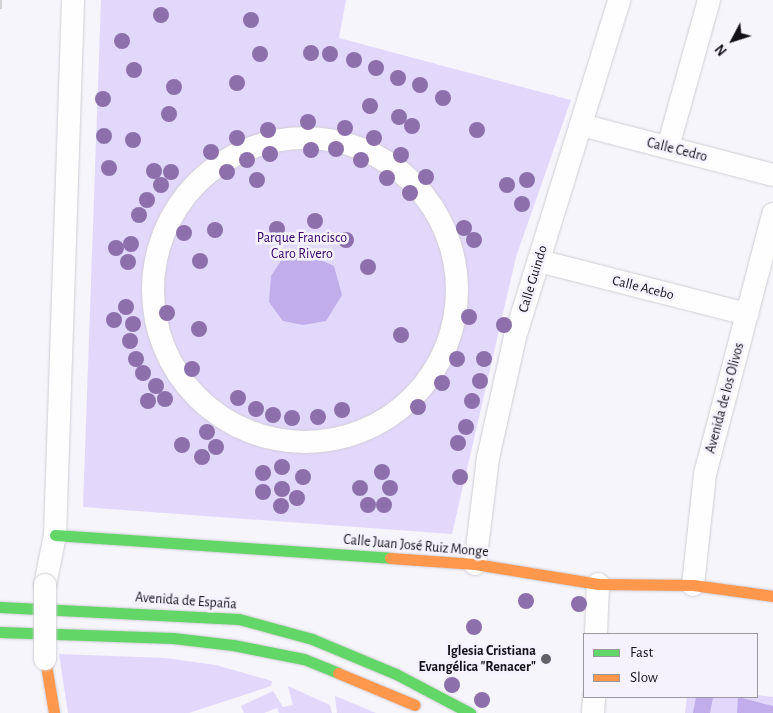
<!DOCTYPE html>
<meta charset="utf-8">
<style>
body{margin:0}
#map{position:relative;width:773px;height:713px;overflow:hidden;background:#f6f5fb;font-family:"Alegreya Sans",sans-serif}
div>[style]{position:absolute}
.green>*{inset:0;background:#e2d8fc}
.water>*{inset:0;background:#c0adea}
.roads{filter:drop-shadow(0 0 1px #d0ced4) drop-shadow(0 0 1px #d0ced4)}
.street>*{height:22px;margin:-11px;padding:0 11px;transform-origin:11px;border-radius:11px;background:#fefefe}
.street>.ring{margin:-11px;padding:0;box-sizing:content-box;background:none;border:22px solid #fefefe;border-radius:50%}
.fast>*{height:11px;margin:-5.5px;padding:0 5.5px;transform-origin:5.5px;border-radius:5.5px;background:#63d668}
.slow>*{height:11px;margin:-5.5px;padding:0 5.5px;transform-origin:5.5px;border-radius:5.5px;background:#ff974d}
.rail>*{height:4px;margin-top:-2px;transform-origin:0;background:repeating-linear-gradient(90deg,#d4d3d6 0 9px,transparent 0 18px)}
.bridges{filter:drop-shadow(0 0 1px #d0ced4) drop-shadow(0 0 1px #d0ced4)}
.street-bridge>*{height:22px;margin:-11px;padding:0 11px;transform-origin:11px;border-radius:11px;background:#fefefe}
.trees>*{width:16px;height:16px;margin:-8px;border-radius:50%;background:#8d6fac}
.dots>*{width:14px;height:14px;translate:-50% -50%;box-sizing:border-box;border:2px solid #f5f2fe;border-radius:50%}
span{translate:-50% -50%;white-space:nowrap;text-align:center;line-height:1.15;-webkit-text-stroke:5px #f5f2fe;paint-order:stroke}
.street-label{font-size:14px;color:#131117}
.park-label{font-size:14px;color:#37016b}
.poi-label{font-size:14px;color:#131117;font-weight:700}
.right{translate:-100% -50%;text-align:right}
.legend{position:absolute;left:583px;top:633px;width:175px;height:65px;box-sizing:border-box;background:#f5f2fe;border:1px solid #9b98a2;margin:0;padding:6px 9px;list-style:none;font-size:15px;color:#131117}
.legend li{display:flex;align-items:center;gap:10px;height:25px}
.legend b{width:25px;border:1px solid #9b98a2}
.north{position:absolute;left:708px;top:15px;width:50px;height:50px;-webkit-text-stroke:4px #f5f2fe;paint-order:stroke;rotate:230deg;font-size:14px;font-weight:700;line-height:20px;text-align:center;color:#131117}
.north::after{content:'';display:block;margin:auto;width:18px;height:22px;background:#131117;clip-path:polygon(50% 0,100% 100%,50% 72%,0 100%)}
</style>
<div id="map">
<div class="green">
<div style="clip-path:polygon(101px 0,346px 0,339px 38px,571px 100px,516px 257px,452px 534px,83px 507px)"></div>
<div style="clip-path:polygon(59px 654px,165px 658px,216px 665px,272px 681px,271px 686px,189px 713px,68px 713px)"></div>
<div style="clip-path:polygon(288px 686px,330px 705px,332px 713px,279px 713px,277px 708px,264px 713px,244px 713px,241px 706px,273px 691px,283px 707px,293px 705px)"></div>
<div style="clip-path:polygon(757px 695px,773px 697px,773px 713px,685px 713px,687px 697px)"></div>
<div style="clip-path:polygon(335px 696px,376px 713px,337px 713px)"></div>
</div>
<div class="water">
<div style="clip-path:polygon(310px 255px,334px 266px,342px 295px,326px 321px,303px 325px,283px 321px,269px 302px,271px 276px,284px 256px)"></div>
<div style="clip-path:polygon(696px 697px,713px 697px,710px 713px,693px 713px)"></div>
<div style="clip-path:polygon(738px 697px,773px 706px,773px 713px,737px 713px)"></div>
</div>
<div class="roads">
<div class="street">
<div style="left:581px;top:125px;width:198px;rotate:14.6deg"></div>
<div class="ring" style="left:153px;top:138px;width:282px;height:282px"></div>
<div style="left:668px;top:147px;width:153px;rotate:-74.4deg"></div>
<div style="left:539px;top:261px;width:215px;rotate:14.3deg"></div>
<div style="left:475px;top:564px;width:107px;rotate:-83deg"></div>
<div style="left:488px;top:458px;width:124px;rotate:-77.4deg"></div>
<div style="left:515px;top:337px;width:353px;rotate:-72.8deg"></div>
<div style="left:45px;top:585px;width:51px;rotate:-78.7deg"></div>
<div style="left:55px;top:535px;width:535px;rotate:-88.07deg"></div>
<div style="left:693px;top:585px;width:112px;rotate:-83.8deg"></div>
<div style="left:705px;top:474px;width:269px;rotate:-75.3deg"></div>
<div style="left:596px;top:634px;width:50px;rotate:-87.7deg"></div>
<div style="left:593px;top:713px;width:16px;rotate:-86deg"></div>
</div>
<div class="fast">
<div style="left:55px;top:535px;width:336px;rotate:3.9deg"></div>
<div style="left:0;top:607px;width:239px;rotate:2.9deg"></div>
<div style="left:239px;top:619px;width:76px;rotate:15.3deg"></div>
<div style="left:312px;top:639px;width:91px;rotate:22.6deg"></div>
<div style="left:396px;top:674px;width:84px;rotate:27.8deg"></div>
<div style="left:0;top:632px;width:173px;rotate:2deg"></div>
<div style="left:173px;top:638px;width:60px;rotate:6.7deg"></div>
<div style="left:233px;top:645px;width:72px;rotate:11.2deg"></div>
<div style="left:304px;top:659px;width:37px;rotate:22deg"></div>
</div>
<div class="slow">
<div style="left:390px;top:558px;width:85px;rotate:4deg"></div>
<div style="left:475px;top:564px;width:125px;rotate:9.2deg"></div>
<div style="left:598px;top:584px;width:95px;rotate:0.6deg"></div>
<div style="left:693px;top:585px;width:81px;rotate:7.8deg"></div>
<div style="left:45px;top:659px;width:55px;rotate:80.5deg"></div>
<div style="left:338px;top:673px;width:83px;rotate:22.6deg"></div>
</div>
</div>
<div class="rail">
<div style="left:0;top:9px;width:9px;rotate:-90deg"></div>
</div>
<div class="bridges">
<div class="street-bridge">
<div style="left:45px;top:659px;width:74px;rotate:-90deg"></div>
</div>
</div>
<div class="trees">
<div style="left:161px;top:15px"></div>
<div style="left:251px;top:20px"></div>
<div style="left:122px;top:41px"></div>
<div style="left:311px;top:53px"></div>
<div style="left:260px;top:54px"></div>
<div style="left:330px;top:54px"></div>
<div style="left:354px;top:60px"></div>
<div style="left:376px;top:68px"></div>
<div style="left:134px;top:70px"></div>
<div style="left:398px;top:78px"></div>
<div style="left:237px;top:83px"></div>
<div style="left:420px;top:85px"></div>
<div style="left:174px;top:87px"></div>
<div style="left:443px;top:98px"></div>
<div style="left:103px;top:99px"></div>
<div style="left:370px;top:106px"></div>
<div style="left:169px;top:114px"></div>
<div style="left:399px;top:117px"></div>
<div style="left:308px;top:122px"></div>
<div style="left:412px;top:126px"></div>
<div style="left:345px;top:128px"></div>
<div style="left:268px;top:130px"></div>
<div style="left:477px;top:130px"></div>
<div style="left:104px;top:136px"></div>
<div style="left:237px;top:138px"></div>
<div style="left:374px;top:138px"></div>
<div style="left:133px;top:140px"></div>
<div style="left:336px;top:149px"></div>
<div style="left:311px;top:150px"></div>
<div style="left:211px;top:152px"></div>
<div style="left:270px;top:154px"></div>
<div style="left:401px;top:155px"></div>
<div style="left:247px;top:160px"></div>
<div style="left:361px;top:160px"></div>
<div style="left:109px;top:168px"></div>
<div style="left:154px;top:171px"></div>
<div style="left:171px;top:172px"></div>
<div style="left:227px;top:172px"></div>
<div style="left:426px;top:177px"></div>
<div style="left:387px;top:178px"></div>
<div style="left:257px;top:180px"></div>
<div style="left:527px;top:180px"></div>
<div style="left:161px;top:185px"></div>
<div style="left:507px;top:185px"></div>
<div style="left:410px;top:193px"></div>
<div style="left:147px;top:200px"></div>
<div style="left:522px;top:204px"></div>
<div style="left:139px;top:215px"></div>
<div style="left:315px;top:221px"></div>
<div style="left:464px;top:228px"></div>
<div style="left:277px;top:229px"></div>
<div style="left:215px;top:230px"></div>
<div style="left:184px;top:233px"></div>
<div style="left:346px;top:240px"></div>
<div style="left:474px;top:240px"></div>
<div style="left:131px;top:244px"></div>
<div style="left:116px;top:248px"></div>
<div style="left:200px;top:261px"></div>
<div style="left:128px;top:262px"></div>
<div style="left:368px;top:267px"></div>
<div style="left:126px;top:307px"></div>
<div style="left:167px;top:313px"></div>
<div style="left:469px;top:317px"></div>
<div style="left:114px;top:320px"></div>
<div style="left:133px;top:324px"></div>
<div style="left:504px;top:325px"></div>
<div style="left:199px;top:329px"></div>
<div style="left:401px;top:335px"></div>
<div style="left:130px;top:341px"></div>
<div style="left:136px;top:359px"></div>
<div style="left:457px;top:359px"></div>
<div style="left:484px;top:359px"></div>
<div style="left:192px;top:369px"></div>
<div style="left:143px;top:373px"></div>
<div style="left:480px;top:381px"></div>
<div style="left:442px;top:383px"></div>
<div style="left:156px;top:386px"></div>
<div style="left:238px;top:398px"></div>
<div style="left:165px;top:399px"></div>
<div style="left:148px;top:401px"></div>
<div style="left:472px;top:401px"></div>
<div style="left:418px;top:407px"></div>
<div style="left:256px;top:409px"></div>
<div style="left:342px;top:410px"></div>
<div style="left:273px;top:415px"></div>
<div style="left:318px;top:417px"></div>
<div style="left:292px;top:418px"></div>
<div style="left:466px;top:427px"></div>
<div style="left:207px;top:432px"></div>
<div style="left:458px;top:443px"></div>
<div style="left:182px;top:445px"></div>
<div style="left:216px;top:447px"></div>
<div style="left:202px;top:457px"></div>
<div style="left:282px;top:467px"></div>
<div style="left:382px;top:472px"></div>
<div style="left:263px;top:473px"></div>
<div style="left:303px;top:477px"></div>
<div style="left:460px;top:477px"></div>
<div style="left:360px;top:488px"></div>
<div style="left:390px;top:488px"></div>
<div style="left:282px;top:489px"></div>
<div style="left:263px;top:492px"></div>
<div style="left:297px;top:498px"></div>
<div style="left:368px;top:505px"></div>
<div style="left:384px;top:505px"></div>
<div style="left:281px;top:506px"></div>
<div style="left:526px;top:601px"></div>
<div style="left:579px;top:604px"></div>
<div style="left:474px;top:627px"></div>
<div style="left:452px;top:685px"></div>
<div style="left:482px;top:700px"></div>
</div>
<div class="dots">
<div style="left:546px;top:659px;background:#626167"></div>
</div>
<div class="street-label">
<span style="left:677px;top:150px;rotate:14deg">Calle Cedro</span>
<span style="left:533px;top:279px;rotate:-73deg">Calle Guindo</span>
<span style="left:643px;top:288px;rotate:14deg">Calle Acebo</span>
<span style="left:725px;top:398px;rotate:-75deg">Avenida de los Olivos</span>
<span style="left:416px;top:546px;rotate:5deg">Calle Juan José Ruiz Monge</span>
<span style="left:186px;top:601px;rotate:4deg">Avenida de España</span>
</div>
<div class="park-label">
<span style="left:302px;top:246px">Parque Francisco<br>Caro Rivero</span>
</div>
<div class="poi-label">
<span class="right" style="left:536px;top:659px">Iglesia Cristiana<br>Evangélica "Renacer"</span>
</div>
<ul class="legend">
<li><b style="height:6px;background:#63d668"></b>Fast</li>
<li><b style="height:6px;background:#ff974d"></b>Slow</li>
</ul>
<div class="north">N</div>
</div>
